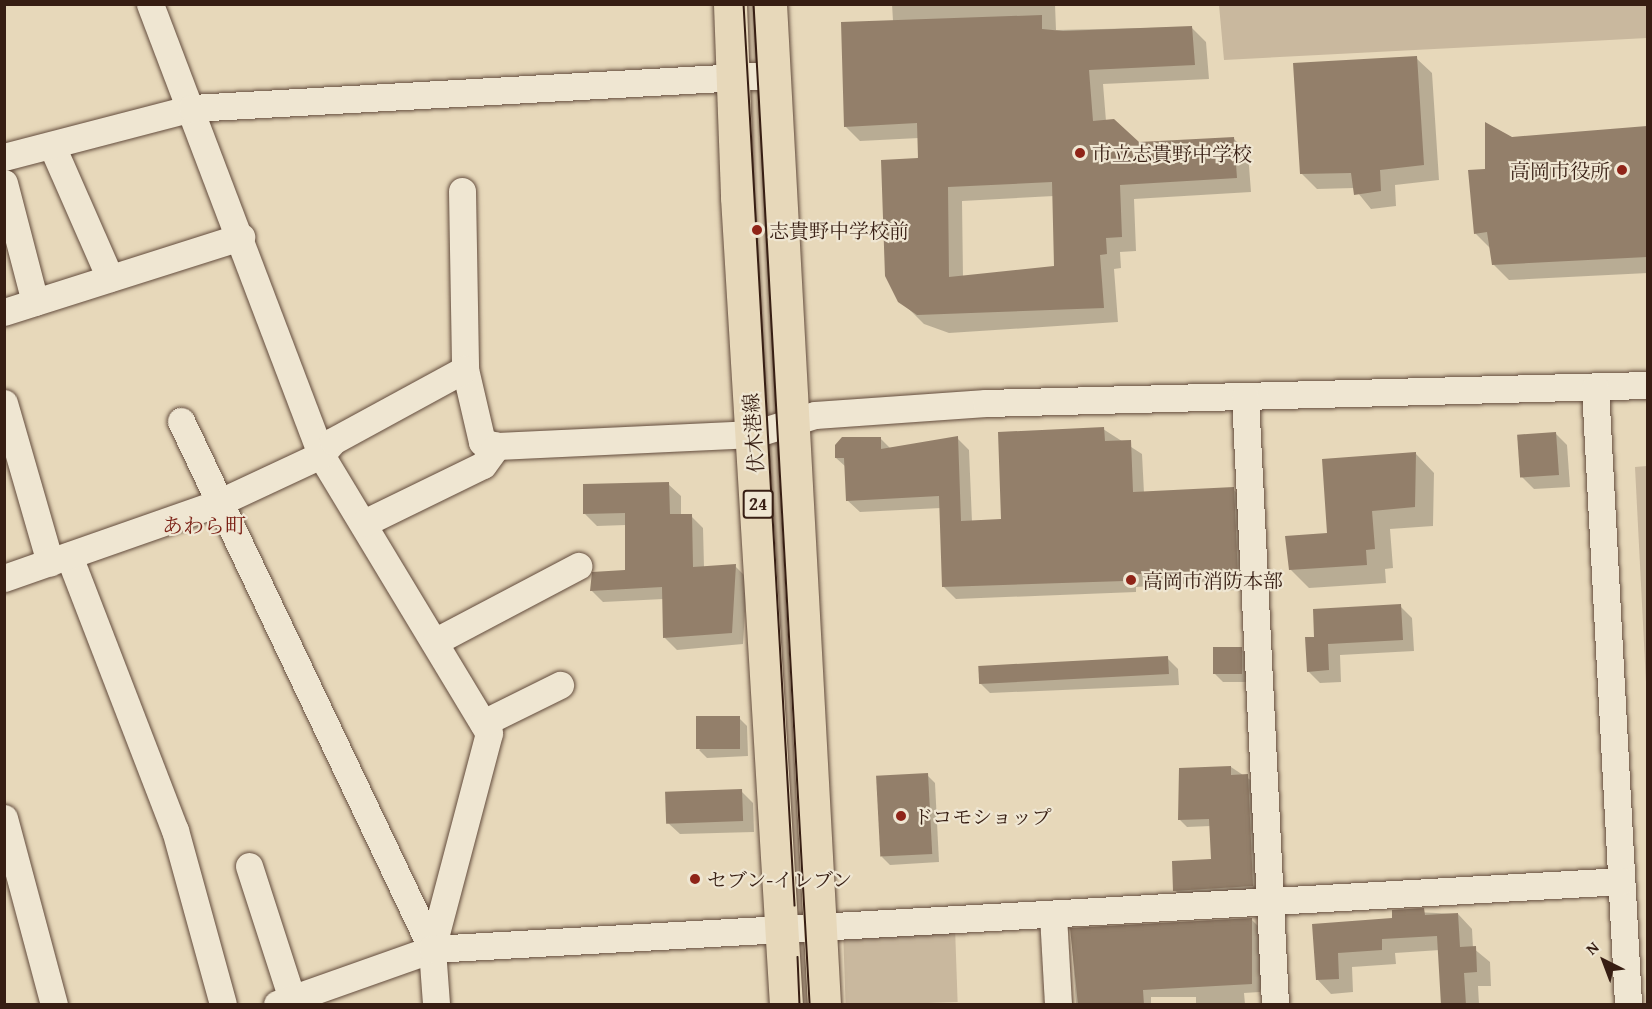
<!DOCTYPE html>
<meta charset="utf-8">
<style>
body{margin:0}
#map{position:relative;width:1652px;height:1009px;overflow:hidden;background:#e7d8ba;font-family:"Gentium Book Plus","Noto Serif JP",serif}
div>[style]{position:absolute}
.green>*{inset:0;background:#c9b89e;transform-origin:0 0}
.shadow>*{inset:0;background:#0003}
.building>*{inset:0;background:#937f6a;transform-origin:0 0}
.roads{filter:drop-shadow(0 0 2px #634c3d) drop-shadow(0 0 2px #634c3d)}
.minor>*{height:27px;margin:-13.5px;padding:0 13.5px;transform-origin:13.5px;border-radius:13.5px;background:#efe6d2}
.major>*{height:33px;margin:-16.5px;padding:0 16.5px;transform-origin:16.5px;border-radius:16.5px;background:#e7d8ba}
.tram>*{height:1.5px;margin:-0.75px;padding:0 0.75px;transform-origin:0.75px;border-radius:0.75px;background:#371e13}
.dots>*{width:16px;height:16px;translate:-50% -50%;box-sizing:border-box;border:3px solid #efe6d2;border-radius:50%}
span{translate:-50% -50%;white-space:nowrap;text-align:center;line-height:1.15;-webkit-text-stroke:4.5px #efe6d2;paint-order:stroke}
.shield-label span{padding:2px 4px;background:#efe6d2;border:2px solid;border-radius:4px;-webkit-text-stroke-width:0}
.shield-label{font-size:18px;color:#371e13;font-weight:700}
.poi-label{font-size:20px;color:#371e13}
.left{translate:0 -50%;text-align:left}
.right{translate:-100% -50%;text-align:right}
.street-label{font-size:20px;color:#371e13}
.neighbourhood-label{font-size:21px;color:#7a1f14}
.frame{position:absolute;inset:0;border:6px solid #371e13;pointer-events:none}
.north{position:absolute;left:1574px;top:931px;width:60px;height:60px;-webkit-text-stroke:4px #efe6d2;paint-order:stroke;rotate:318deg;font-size:16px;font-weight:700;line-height:24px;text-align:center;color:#371e13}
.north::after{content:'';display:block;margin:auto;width:21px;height:27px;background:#371e13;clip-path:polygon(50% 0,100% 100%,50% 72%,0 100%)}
</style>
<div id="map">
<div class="green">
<div style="clip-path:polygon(1219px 5px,1647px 5px,1647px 38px,1224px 60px)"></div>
<div style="clip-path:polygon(1647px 466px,1648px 466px,1647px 702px,1635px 467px)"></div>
<div style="left:955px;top:927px;width:75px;height:112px;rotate:88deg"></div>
</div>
<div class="shadow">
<div style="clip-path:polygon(evenodd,892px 4px,1055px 4px,1056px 30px,1191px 27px,1206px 42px,1209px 79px,1103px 84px,1106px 121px,1139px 143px,1234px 139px,1248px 153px,1251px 192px,1134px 199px,1136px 251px,1120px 252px,1121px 268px,1114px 269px,1118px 322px,949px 333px,924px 324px,909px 309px,919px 138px,860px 141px,845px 126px,893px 21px,892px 4px,1054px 196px,1056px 267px,963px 277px,962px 201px,1054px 196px)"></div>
<div style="clip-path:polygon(1416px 58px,1432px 73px,1439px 180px,1395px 185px,1396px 206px,1371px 209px,1354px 188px,1317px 189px,1301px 173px)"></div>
<div style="clip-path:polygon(1648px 128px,1648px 273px,1509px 280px,1493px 264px,1491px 249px,1475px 233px,1487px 170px,1512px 139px)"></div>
<div style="clip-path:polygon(1103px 429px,1142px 454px,1144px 493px,1233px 489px,1245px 501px,1250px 589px,1221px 591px,1212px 582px,1136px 587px,1136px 592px,956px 599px,944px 587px,941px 508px,860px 512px,847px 500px,846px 467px,836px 458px,880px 438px,890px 448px,957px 438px,969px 450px,972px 522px,1003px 520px)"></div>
<div style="clip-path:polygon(1555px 433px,1567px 445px,1570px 487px,1534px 489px,1522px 477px)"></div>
<div style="clip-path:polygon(1416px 454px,1434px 473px,1433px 526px,1390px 529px,1393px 568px,1385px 569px,1386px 583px,1309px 588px,1290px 569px)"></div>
<div style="clip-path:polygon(668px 484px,681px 496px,681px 516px,691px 516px,703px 528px,704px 567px,735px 566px,747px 578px,743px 644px,677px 650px,665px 638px,664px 599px,603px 602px,591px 590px,627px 572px,626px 525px,597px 526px,585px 514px)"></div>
<div style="clip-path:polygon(1400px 606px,1412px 618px,1414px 651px,1340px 655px,1341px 682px,1320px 683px,1308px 671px,1316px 638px)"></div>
<div style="clip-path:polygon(1241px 649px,1249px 657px,1250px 682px,1223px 682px,1215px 674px)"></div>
<div style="clip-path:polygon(1167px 658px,1178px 669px,1179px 685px,990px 693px,979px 682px)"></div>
<div style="clip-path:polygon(739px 718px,747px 726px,748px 756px,707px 758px,699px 750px)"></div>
<div style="clip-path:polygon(1231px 767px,1255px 783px,1261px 894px,1182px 898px,1175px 890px,1212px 860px,1211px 826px,1187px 827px,1179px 819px)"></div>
<div style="clip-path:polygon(927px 775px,935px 783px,939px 862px,890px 865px,882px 857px)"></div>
<div style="clip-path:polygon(741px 791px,753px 803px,754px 832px,680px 834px,667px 822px)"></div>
<div style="clip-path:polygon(1393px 911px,1458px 914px,1472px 929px,1473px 948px,1490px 962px,1491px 986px,1478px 986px,1479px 1004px,1443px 1004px,1440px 950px,1395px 953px,1396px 964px,1352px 967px,1353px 992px,1331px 994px,1317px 979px,1314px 926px,1394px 919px)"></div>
<div style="clip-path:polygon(1251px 919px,1260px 928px,1263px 980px,1260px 992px,1244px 993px,1245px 1004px,1196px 1004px,1196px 997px,1151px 997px,1151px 1004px,1076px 1004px,1071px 930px)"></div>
</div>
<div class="building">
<div style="clip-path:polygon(evenodd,1042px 15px,1042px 29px,1063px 31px,1192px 26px,1195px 65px,1089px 70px,1093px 121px,1114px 119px,1139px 142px,1234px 137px,1237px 178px,1120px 185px,1122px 237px,1106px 238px,1107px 254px,1100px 255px,1104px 308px,917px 315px,898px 302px,885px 276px,881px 160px,918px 158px,917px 123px,844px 127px,841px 22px,1042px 15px,1052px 182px,1054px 266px,949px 277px,948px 187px,1052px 182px)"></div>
<div style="clip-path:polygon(1417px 56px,1424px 165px,1380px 170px,1381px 191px,1354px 195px,1351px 173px,1300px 174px,1293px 63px)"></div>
<div style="clip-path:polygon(1485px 122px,1512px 137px,1647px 126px,1647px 257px,1492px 265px,1487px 232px,1474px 234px,1468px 170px,1485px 169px)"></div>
<div style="clip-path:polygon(1104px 427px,1105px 441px,1131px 440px,1133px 492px,1234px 487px,1238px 577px,1208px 579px,1207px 570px,1124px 575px,1124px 581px,942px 587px,939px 496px,846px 501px,844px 458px,835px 458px,835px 445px,842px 437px,881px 437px,881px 449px,958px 436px,961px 521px,1001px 519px,998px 432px)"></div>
<div style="left:1556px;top:432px;width:43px;height:39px;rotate:86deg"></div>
<div style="clip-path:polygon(1416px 452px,1415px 507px,1372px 511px,1375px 549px,1366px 550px,1367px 565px,1289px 570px,1285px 536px,1327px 533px,1322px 459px)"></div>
<div style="clip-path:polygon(669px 482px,670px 514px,692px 514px,693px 567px,736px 564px,732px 633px,663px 638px,662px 587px,590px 591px,592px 572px,625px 570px,625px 513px,583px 514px,583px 484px)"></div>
<div style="clip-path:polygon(1401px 604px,1403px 640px,1328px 644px,1329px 670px,1307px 672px,1305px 637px,1314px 637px,1313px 609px)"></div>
<div style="left:1213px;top:647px;width:29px;height:27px"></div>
<div style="left:1168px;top:656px;width:18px;height:190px;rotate:87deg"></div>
<div style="left:740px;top:716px;width:33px;height:44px;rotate:90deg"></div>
<div style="clip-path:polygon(1231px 766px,1231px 775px,1248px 774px,1253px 886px,1173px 891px,1172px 861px,1211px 859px,1209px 819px,1178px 820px,1179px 768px)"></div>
<div style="left:928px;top:773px;width:81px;height:52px;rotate:87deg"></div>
<div style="left:742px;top:789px;width:32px;height:77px;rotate:88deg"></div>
<div style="clip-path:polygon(1424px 908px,1425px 915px,1458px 913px,1460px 947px,1476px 946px,1477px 972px,1464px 973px,1466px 1005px,1441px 1005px,1437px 936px,1382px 939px,1382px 950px,1338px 953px,1339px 979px,1316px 980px,1312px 924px,1392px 918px,1392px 910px)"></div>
<div style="clip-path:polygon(1252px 918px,1252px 984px,1143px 990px,1144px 1005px,1078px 1005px,1070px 928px)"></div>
</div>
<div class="roads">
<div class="minor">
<div style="left:150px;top:4px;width:482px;rotate:69.2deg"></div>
<div style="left:321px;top:455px;width:325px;rotate:58.9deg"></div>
<div style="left:489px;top:733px;width:223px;rotate:104.8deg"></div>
<div style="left:432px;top:949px;width:55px;rotate:85.8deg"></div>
<div style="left:52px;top:146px;width:144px;rotate:66.3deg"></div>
<div style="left:4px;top:157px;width:194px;rotate:-14.6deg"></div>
<div style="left:192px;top:108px;width:584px;rotate:-3.24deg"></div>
<div style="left:4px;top:183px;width:123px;rotate:75.4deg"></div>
<div style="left:462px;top:191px;width:178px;rotate:89deg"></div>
<div style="left:465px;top:369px;width:75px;rotate:76.9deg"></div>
<div style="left:482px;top:442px;width:16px;rotate:15deg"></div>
<div style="left:497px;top:446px;width:257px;rotate:-2.7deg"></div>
<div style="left:754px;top:434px;width:64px;rotate:-17.3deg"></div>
<div style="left:815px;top:415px;width:171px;rotate:-4deg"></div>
<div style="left:986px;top:403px;width:662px;rotate:-1.56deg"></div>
<div style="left:4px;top:312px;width:249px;rotate:-17.6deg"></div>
<div style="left:1595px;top:388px;width:617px;rotate:86.93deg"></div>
<div style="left:1245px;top:397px;width:608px;rotate:87.17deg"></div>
<div style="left:4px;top:403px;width:166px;rotate:73.9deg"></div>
<div style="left:181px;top:421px;width:585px;rotate:64.57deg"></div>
<div style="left:364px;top:523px;width:132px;rotate:-26deg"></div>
<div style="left:483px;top:465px;width:24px;rotate:-54deg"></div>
<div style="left:69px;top:556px;width:294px;rotate:68.9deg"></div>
<div style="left:175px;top:830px;width:180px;rotate:74.6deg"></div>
<div style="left:4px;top:578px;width:227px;rotate:-19.3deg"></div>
<div style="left:218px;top:503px;width:114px;rotate:-25deg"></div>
<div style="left:321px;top:455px;width:18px;rotate:-49deg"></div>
<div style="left:333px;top:441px;width:150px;rotate:-28.6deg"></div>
<div style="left:436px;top:641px;width:161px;rotate:-27.8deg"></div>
<div style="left:483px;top:723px;width:86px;rotate:-26.3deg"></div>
<div style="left:4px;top:818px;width:193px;rotate:75deg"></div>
<div style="left:249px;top:866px;width:140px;rotate:72.1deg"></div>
<div style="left:1053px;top:915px;width:89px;rotate:86.8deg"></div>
<div style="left:277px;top:1004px;width:164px;rotate:-19.5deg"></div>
<div style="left:432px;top:949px;width:1191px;rotate:-3.27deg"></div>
</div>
<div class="major">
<div style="left:730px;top:4px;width:193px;rotate:87.9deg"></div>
<div style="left:737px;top:197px;width:808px;rotate:86.53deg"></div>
<div style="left:770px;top:4px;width:1001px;rotate:86.91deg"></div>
</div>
</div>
<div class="tram">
<div style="left:744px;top:4px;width:903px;rotate:86.76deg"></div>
<div style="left:754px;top:4px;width:1002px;rotate:86.79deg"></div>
<div style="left:798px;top:957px;width:47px;rotate:87.6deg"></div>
</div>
<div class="dots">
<div style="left:1080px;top:153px;background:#8f2418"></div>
<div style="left:1622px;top:170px;background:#8f2418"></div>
<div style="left:757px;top:230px;background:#8f2418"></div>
<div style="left:1131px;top:580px;background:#8f2418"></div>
<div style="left:901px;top:816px;background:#8f2418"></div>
<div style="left:695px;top:879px;background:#8f2418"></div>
</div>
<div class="shield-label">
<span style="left:758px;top:504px">24</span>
</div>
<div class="poi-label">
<span class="left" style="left:1092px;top:153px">市立志貴野中学校</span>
<span class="right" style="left:1610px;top:170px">高岡市役所</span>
<span class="left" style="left:769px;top:230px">志貴野中学校前</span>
<span class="left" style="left:1143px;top:580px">高岡市消防本部</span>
<span class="left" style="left:913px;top:816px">ドコモショップ</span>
<span class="left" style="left:707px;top:879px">セブン-イレブン</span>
</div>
<div class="street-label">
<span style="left:753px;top:433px;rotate:-94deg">伏木港線</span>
</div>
<div class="neighbourhood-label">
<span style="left:204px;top:526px">あわら町</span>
</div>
<div class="frame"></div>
<div class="north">N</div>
</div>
